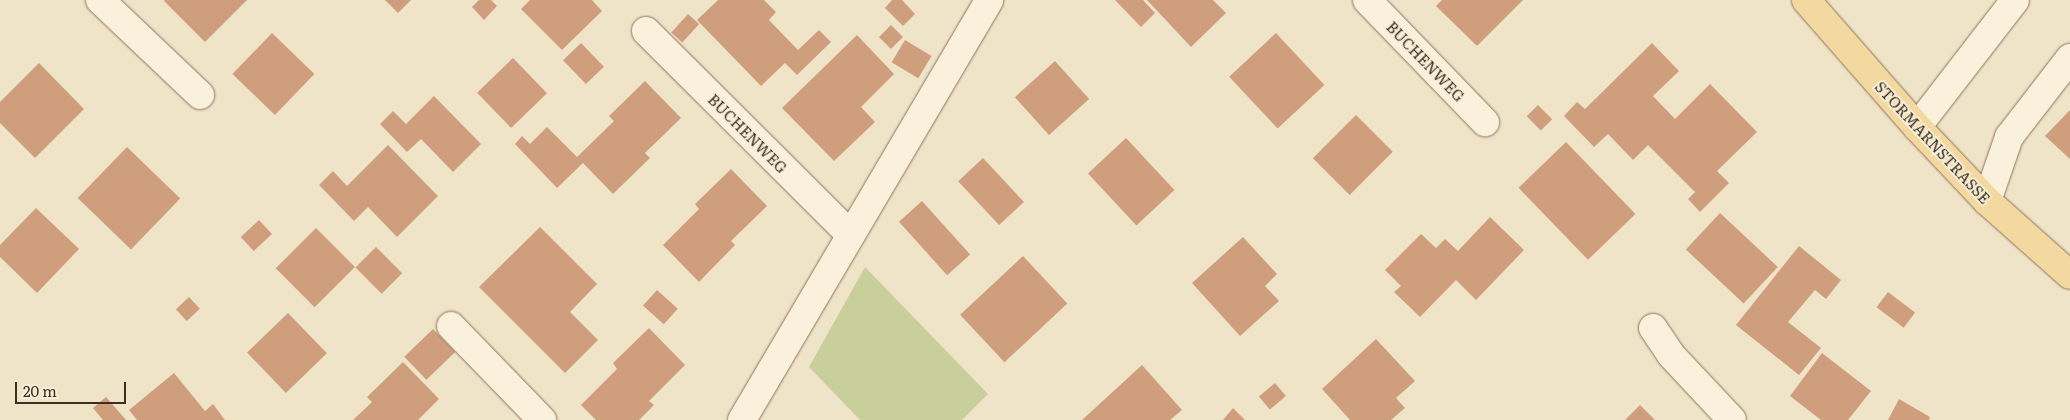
<!DOCTYPE html>
<style>
body{margin:0}
#map{position:relative;width:2070px;height:420px;overflow:hidden;background:#f0e4c8;font-family:Literata,serif}
div>[style]{position:absolute}
.green>*{inset:0;background:#c9cf9b}
.building>*{inset:0;background:#cf9f7d;transform-origin:0 0}
.roads{filter:drop-shadow(0 0 1px #8d765c) drop-shadow(0 0 1px #8d765c)}
.minor>*{height:28px;margin:-14px;padding:0 14px;transform-origin:14px;border-radius:14px;background:#faf1dc}
.major>*{height:28px;margin:-14px;padding:0 14px;transform-origin:14px;border-radius:14px;background:#f3d9a0}
span{translate:-50% -50%;white-space:nowrap;text-align:center;line-height:1.15;-webkit-text-stroke:4px #f7eed8;paint-order:stroke}
.street-label{font-size:15px;color:#3d2e20}
.scale{position:absolute;left:15px;top:382px;width:111px;height:22px;box-sizing:border-box;border:2px solid #3d2e20;border-top:0;padding-left:6px;font-size:15px;line-height:18px;white-space:nowrap;color:#3d2e20;-webkit-text-stroke:4px #f7eed8;paint-order:stroke}
</style>
<div id="map">
<div class="green">
<div style="clip-path:polygon(865px 267px,988px 394px,962px 420px,860px 420px,809px 367px)"></div>
</div>
<div class="building">
<div style="clip-path:polygon(247px 0,205px 42px,164px 1px,165px 0)"></div>
<div style="clip-path:polygon(385px 0,411px 0,398px 13px)"></div>
<div style="clip-path:polygon(479px 0,491px 0,497px 6px,484px 20px,472px 7px)"></div>
<div style="clip-path:polygon(530px 0,592px 0,602px 11px,562px 50px,521px 9px)"></div>
<div style="clip-path:polygon(718px 0,764px 0,776px 12px,769px 20px,798px 50px,819px 30px,831px 42px,797px 75px,785px 63px,761px 86px,697px 20px)"></div>
<div style="clip-path:polygon(892px 0,902px 0,915px 14px,903px 26px,885px 8px)"></div>
<div style="clip-path:polygon(1115px 0,1143px 0,1155px 13px,1141px 27px)"></div>
<div style="clip-path:polygon(1147px 0,1213px 0,1226px 13px,1191px 47px)"></div>
<div style="clip-path:polygon(1442px 0,1523px 0,1477px 46px,1436px 6px)"></div>
<div style="left:688px;top:14px;width:15px;height:25px;rotate:42deg"></div>
<div style="left:891px;top:25px;width:17px;height:17px;rotate:45deg"></div>
<div style="left:272px;top:33px;width:59px;height:57px;rotate:44deg"></div>
<div style="left:1276px;top:33px;width:71px;height:64px;rotate:47deg"></div>
<div style="clip-path:polygon(857px 35px,894px 74px,861px 107px,875px 122px,834px 161px,782px 108px)"></div>
<div style="left:905px;top:40px;width:31px;height:26px;rotate:31deg"></div>
<div style="left:581px;top:43px;width:33px;height:25px;rotate:46deg"></div>
<div style="clip-path:polygon(1652px 43px,1679px 71px,1653px 96px,1675px 119px,1710px 84px,1757px 132px,1717px 171px,1729px 183px,1700px 212px,1688px 199px,1695px 192px,1648px 145px,1633px 160px,1608px 134px,1594px 147px,1564px 116px,1577px 102px,1585px 109px)"></div>
<div style="left:513px;top:58px;width:49px;height:50px;rotate:46deg"></div>
<div style="left:1055px;top:61px;width:51px;height:54px;rotate:48deg"></div>
<div style="clip-path:polygon(39px 63px,84px 109px,35px 158px,0 123px,0 102px)"></div>
<div style="clip-path:polygon(645px 81px,681px 118px,645px 153px,650px 158px,613px 194px,583px 163px,557px 188px,515px 144px,522px 136px,530px 144px,547px 127px,577px 157px,614px 121px,609px 116px)"></div>
<div style="clip-path:polygon(434px 96px,481px 144px,453px 172px,421px 139px,407px 152px,380px 124px,393px 111px,406px 124px)"></div>
<div style="left:1538px;top:105px;width:20px;height:16px;rotate:45deg"></div>
<div style="clip-path:polygon(2070px 110px,2070px 159px,2045px 136px)"></div>
<div style="left:1356px;top:115px;width:52px;height:61px;rotate:45deg"></div>
<div style="left:1126px;top:138px;width:71px;height:52px;rotate:47deg"></div>
<div style="left:1566px;top:142px;width:100px;height:66px;rotate:46deg"></div>
<div style="clip-path:polygon(388px 145px,438px 196px,397px 237px,368px 207px,354px 221px,319px 185px,333px 171px,347px 186px)"></div>
<div style="left:127px;top:147px;width:74px;height:71px;rotate:44deg"></div>
<div style="left:983px;top:158px;width:60px;height:34px;rotate:47deg"></div>
<div style="clip-path:polygon(731px 169px,767px 206px,731px 241px,735px 245px,699px 282px,663px 245px,699px 209px,695px 204px)"></div>
<div style="left:922px;top:201px;width:72px;height:31px;rotate:48deg"></div>
<div style="clip-path:polygon(36px 208px,79px 249px,37px 293px,0 257px,0 245px)"></div>
<div style="left:1720px;top:213px;width:79px;height:50px;rotate:43deg"></div>
<div style="clip-path:polygon(1490px 217px,1524px 250px,1476px 300px,1456px 280px,1420px 317px,1394px 292px,1401px 286px,1385px 270px,1421px 234px,1436px 248px,1445px 239px,1458px 251px)"></div>
<div style="left:259px;top:220px;width:19px;height:25px;rotate:47deg"></div>
<div style="clip-path:polygon(540px 227px,597px 284px,570px 312px,598px 340px,565px 373px,479px 287px)"></div>
<div style="left:316px;top:228px;width:55px;height:57px;rotate:45deg"></div>
<div style="clip-path:polygon(1243px 237px,1277px 274px,1265px 286px,1279px 301px,1240px 336px,1192px 283px)"></div>
<div style="clip-path:polygon(1799px 246px,1841px 280px,1826px 299px,1815px 290px,1788px 322px,1821px 348px,1799px 375px,1736px 325px)"></div>
<div style="left:376px;top:247px;width:37px;height:29px;rotate:45deg"></div>
<div style="left:1023px;top:256px;width:65px;height:86px;rotate:47deg"></div>
<div style="left:657px;top:290px;width:28px;height:21px;rotate:42deg"></div>
<div style="left:1888px;top:292px;width:34px;height:19px;rotate:37deg"></div>
<div style="left:189px;top:297px;width:16px;height:18px;rotate:47deg"></div>
<div style="left:288px;top:313px;width:56px;height:57px;rotate:46deg"></div>
<div style="clip-path:polygon(649px 328px,685px 365px,649px 401px,654px 405px,639px 420px,596px 420px,581px 405px,617px 369px,613px 363px)"></div>
<div style="left:433px;top:329px;width:32px;height:40px;rotate:46deg"></div>
<div style="clip-path:polygon(1376px 339px,1415px 381px,1396px 398px,1405px 408px,1391px 420px,1350px 420px,1322px 389px)"></div>
<div style="clip-path:polygon(1822px 353px,1871px 391px,1848px 420px,1821px 420px,1790px 396px)"></div>
<div style="clip-path:polygon(403px 362px,439px 399px,418px 420px,353px 420px,372px 402px,367px 397px)"></div>
<div style="clip-path:polygon(1142px 365px,1182px 410px,1170px 420px,1082px 420px)"></div>
<div style="clip-path:polygon(174px 373px,205px 411px,213px 404px,225px 420px,137px 420px,129px 410px)"></div>
<div style="left:1275px;top:383px;width:17px;height:21px;rotate:50deg"></div>
<div style="clip-path:polygon(106px 397px,126px 420px,103px 420px,93px 408px)"></div>
<div style="clip-path:polygon(1899px 399px,1930px 417px,1929px 420px,1888px 420px)"></div>
<div style="clip-path:polygon(1640px 405px,1655px 420px,1625px 420px)"></div>
<div style="clip-path:polygon(1233px 408px,1245px 420px,1223px 420px)"></div>
</div>
<div class="roads">
<div class="minor">
<div style="left:100px;top:0;width:138px;rotate:43.5deg"></div>
<div style="left:1367px;top:0;width:170px;rotate:46deg"></div>
<div style="left:646px;top:31px;width:289px;rotate:44.9deg"></div>
<div style="left:1917px;top:127px;width:160px;rotate:-52.3deg"></div>
<div style="left:1987px;top:201px;width:68px;rotate:-71deg"></div>
<div style="left:2009px;top:137px;width:100px;rotate:-52.3deg"></div>
<div style="left:451px;top:326px;width:131px;rotate:45.9deg"></div>
<div style="left:1653px;top:328px;width:32px;rotate:56deg"></div>
<div style="left:1671px;top:355px;width:89px;rotate:46.8deg"></div>
<div style="left:742px;top:420px;width:487px;rotate:-59.5deg"></div>
</div>
<div class="major">
<div style="left:1806px;top:0;width:169px;rotate:48.8deg"></div>
<div style="left:1917px;top:127px;width:102px;rotate:46.6deg"></div>
<div style="left:1987px;top:201px;width:111px;rotate:41.7deg"></div>
</div>
</div>
<div class="street-label">
<span style="left:1426px;top:61px;rotate:46deg">BUCHENWEG</span>
<span style="left:748px;top:133px;rotate:45deg">BUCHENWEG</span>
<span style="left:1933px;top:142px;rotate:47deg">STORMARNSTRASSE</span>
</div>
<div class="scale">20 m</div>
</div>
